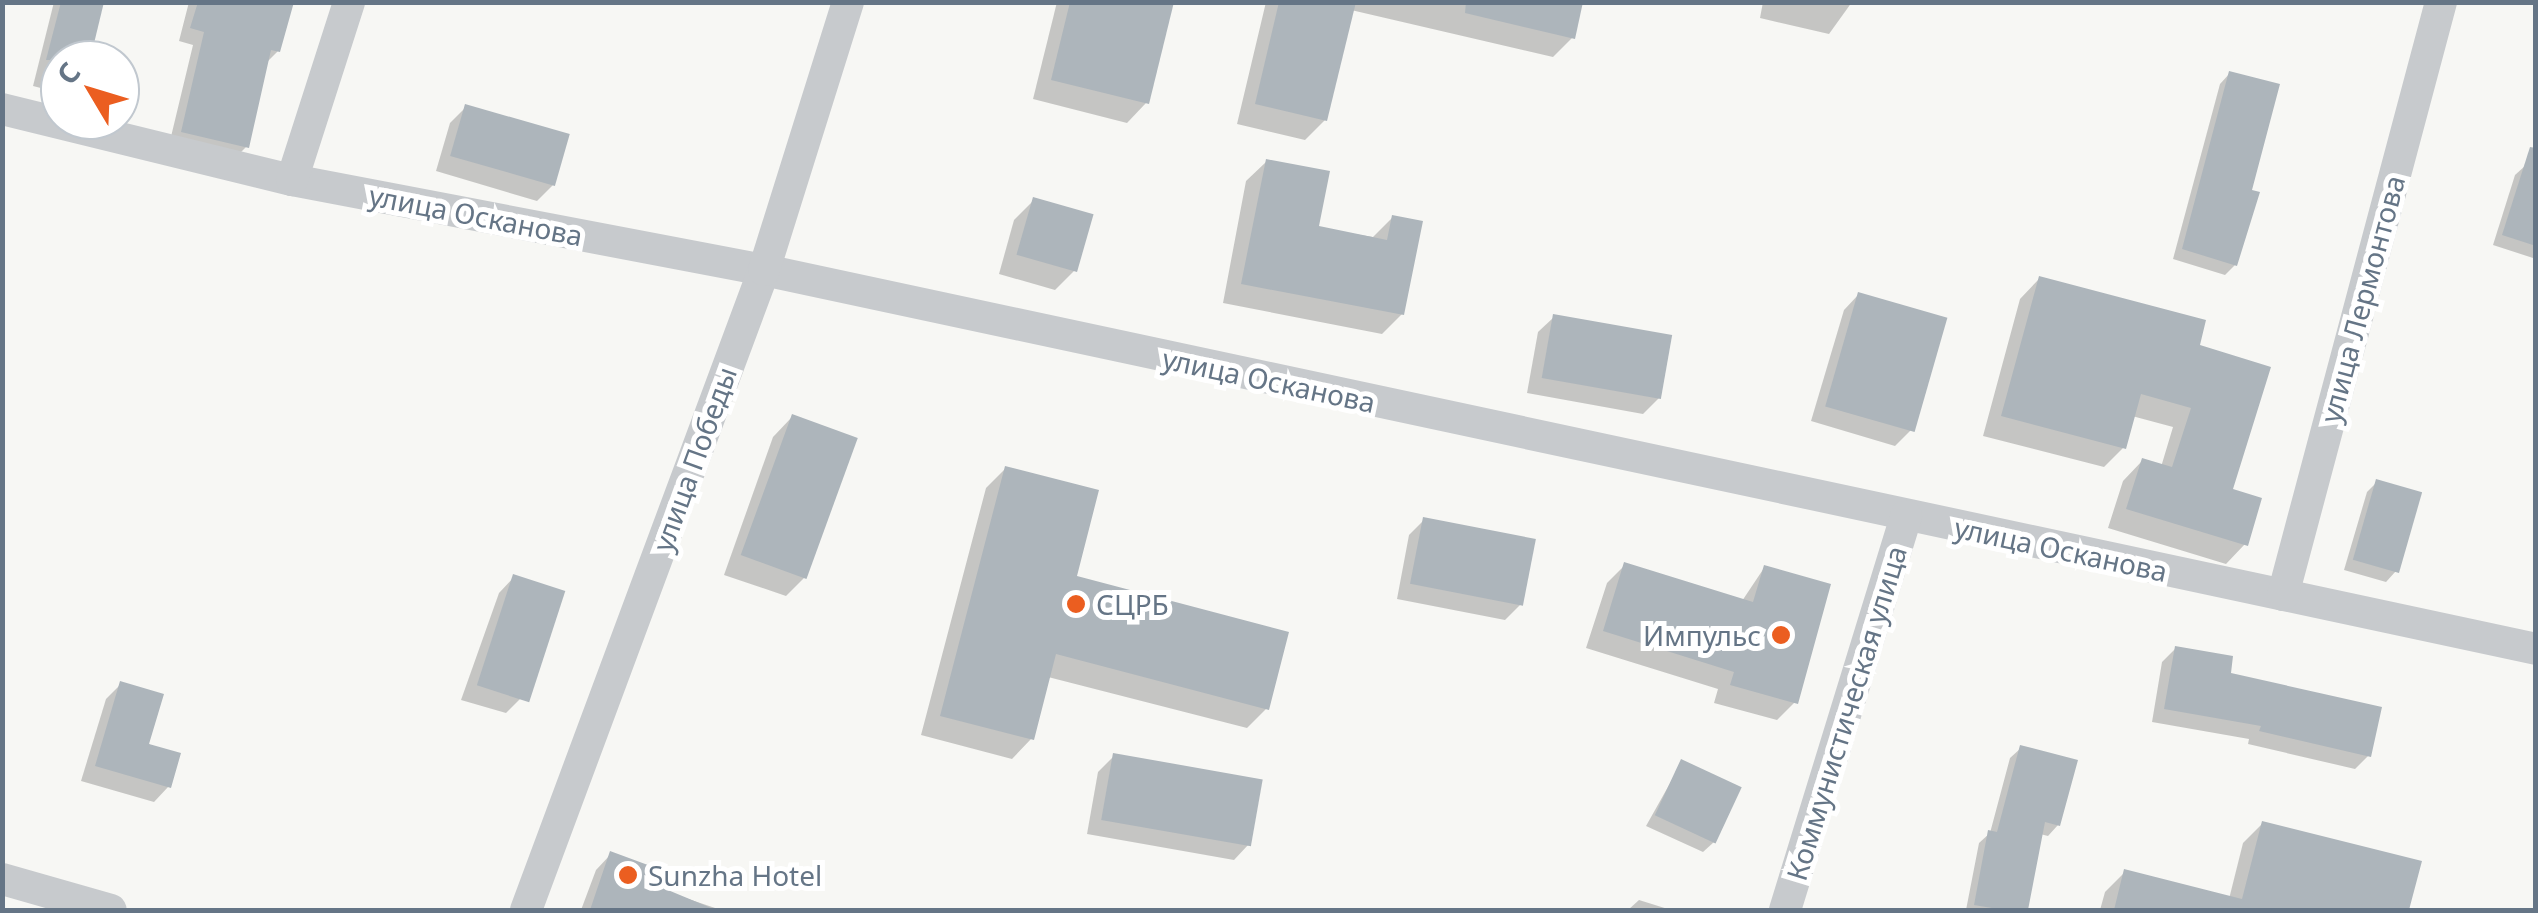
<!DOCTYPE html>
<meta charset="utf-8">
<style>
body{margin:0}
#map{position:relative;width:2538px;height:913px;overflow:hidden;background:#f7f7f4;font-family:"Noto Sans",sans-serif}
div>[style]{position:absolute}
.shadow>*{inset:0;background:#0003}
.building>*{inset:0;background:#adb5bb;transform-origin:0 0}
.minor>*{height:32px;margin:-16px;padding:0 16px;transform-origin:16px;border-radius:16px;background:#c7cacd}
.dots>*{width:28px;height:28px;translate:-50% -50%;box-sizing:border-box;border:5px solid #fff;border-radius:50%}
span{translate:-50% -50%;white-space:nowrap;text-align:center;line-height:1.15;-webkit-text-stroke:10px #fff;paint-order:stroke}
.street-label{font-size:28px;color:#657586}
.poi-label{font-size:28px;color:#657586}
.left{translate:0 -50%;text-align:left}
.right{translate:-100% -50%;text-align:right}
.frame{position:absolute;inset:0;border:5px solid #657586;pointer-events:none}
.north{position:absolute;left:40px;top:40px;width:100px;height:100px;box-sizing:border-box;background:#fff;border:2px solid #c1c8cf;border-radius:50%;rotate:308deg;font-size:28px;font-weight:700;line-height:40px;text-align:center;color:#657586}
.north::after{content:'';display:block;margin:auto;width:35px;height:45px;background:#eb5e20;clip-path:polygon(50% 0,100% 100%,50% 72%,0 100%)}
</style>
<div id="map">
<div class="shadow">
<div style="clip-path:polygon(54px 2px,101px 2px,87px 60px,60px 60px,60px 93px,33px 86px)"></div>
<div style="clip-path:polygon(189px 2px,291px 2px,278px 51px,266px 63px,247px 146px,233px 160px,169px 145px,193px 45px,179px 41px)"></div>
<div style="clip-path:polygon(1057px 2px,1171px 2px,1146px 103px,1127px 123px,1033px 99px)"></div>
<div style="clip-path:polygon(1266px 2px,1581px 2px,1572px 38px,1553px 57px,1351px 10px,1325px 120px,1305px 140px,1237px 124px)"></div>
<div style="clip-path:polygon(1763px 2px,1852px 2px,1829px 34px,1760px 18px)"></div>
<div style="clip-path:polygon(2230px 73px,2249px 192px,2235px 265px,2225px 275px,2173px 259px,2220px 84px)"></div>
<div style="clip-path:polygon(466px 107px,553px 185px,537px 201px,436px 171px,450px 123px)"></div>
<div style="clip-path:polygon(1266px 162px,1316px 228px,1373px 237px,1393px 217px,1402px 314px,1382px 334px,1223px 303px,1246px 181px)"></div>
<div style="clip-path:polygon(2526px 165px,2536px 168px,2533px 258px,2493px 245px,2515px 175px)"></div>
<div style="clip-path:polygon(1034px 200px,1075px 270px,1055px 290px,999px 274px,1014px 220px)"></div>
<div style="clip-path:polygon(2039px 279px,2197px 347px,2245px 544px,2226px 564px,2108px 528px,2123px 481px,2142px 461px,2161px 467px,2173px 427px,2132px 416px,2124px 447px,2104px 467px,1983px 436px,2020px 299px)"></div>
<div style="clip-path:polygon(1859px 294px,1911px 430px,1895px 446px,1811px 421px,1844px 310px)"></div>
<div style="clip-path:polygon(1554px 317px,1659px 398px,1643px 414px,1527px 393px,1538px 332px)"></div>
<div style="clip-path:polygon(792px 417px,806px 576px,786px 596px,724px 575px,773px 437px)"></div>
<div style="clip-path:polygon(1005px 469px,1074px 578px,1267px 708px,1247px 728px,1048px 677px,1031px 739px,1012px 759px,921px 735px,986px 488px)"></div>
<div style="clip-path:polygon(2377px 482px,2396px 571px,2386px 582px,2344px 570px,2367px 492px)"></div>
<div style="clip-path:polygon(1424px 520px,1521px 604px,1505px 620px,1397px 599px,1409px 535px)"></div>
<div style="clip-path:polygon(1625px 565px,1742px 601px,1764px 568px,1795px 702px,1777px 720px,1714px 703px,1718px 689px,1586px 648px,1607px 583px)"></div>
<div style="clip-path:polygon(514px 577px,521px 698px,506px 713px,461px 700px,499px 593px)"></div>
<div style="clip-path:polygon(2176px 648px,2228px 674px,2369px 755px,2355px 769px,2248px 744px,2249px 739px,2152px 722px,2162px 662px)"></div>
<div style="clip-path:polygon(121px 684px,169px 786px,154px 802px,81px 781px,106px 699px)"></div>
<div style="clip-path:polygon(2021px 748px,2058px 825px,2048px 836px,2040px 834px,2025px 910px,1966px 910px,1979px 843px,1990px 833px,2010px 758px)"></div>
<div style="clip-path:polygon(1114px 756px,1249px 844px,1234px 860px,1087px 834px,1098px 772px)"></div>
<div style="clip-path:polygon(1682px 762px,1714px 842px,1703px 852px,1646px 826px)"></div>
<div style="clip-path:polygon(2263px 823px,2419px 863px,2407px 910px,2100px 910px,2105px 892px,2125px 872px,2229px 899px,2243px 843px)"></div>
<div style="clip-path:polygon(611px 854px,647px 885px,721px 910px,581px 910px,596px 870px)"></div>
<div style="clip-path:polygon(1639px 900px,1671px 910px,1628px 910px)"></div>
</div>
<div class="building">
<div style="clip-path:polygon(61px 2px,104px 2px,90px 60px,46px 60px)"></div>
<div style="clip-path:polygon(198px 2px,294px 2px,280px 52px,271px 50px,249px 148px,181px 132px,204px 32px,190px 28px)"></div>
<div style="clip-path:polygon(1070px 2px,1174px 2px,1149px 104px,1051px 80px)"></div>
<div style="clip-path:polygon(1279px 2px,1356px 2px,1327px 121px,1255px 104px)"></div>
<div style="clip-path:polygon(1466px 2px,1583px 2px,1575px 39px,1465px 13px)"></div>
<div style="clip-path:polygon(2229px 71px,2280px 84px,2252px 190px,2260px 192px,2237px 266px,2182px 249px)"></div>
<div style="left:465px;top:104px;width:109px;height:54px;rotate:16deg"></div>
<div style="clip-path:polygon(2530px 147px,2536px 148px,2536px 246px,2502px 235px)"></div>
<div style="clip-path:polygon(1266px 159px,1330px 171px,1319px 226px,1387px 240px,1392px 215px,1423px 221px,1404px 315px,1241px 284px)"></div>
<div style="left:1033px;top:197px;width:63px;height:60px;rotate:16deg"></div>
<div style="clip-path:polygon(2039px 276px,2206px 320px,2200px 345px,2271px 367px,2233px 489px,2262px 498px,2248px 546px,2126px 509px,2142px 458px,2172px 467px,2191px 408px,2141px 394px,2126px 449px,2001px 416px)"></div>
<div style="left:1858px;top:292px;width:93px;height:119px;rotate:16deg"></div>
<div style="left:1553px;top:314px;width:121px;height:65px;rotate:10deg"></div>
<div style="left:792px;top:414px;width:70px;height:150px;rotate:20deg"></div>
<div style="clip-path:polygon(1005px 466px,1099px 490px,1077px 576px,1289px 632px,1269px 710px,1056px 654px,1034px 740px,940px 716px)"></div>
<div style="left:2376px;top:479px;width:48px;height:84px;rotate:16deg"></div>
<div style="left:1423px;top:517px;width:115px;height:68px;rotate:11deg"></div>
<div style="clip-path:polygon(1624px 562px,1753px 602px,1764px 565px,1831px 584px,1798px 704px,1730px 685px,1734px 672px,1603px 631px)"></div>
<div style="left:513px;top:574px;width:55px;height:117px;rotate:18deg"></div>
<div style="clip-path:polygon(2175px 646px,2233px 656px,2231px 673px,2382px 707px,2371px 757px,2259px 731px,2261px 726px,2164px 709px)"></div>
<div style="clip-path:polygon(120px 681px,164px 694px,149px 744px,181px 753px,171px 788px,95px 766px)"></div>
<div style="clip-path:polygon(2020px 745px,2078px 760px,2060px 826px,2045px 822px,2028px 910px,2004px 910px,1974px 905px,1988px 830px,1997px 832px)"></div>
<div style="left:1113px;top:753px;width:152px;height:68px;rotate:10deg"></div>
<div style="left:1681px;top:759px;width:67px;height:62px;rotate:25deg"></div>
<div style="clip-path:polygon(2262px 821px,2422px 861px,2409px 910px,2114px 910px,2124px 869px,2242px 899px)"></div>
<div style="clip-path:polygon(610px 851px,656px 868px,651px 883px,716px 910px,590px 910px)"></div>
</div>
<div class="minor">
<div style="left:2px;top:109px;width:299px;rotate:13.8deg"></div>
<div style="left:292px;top:180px;width:481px;rotate:10.8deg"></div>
<div style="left:764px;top:270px;width:1812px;rotate:12.07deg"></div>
<div style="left:292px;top:180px;width:187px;rotate:-72.2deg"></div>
<div style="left:2283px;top:595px;width:614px;rotate:-75.08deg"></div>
<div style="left:2px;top:879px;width:113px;rotate:15.9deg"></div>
<div style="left:526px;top:910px;width:683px;rotate:-69.6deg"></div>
<div style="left:764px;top:270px;width:281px;rotate:-72.6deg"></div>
<div style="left:1785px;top:910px;width:412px;rotate:-72.9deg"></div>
</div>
<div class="dots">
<div style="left:1076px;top:604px;background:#eb5e20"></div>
<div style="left:1781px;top:635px;background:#eb5e20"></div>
<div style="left:628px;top:875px;background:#eb5e20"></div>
</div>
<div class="street-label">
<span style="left:476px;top:215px;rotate:11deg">улица Осканова</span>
<span style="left:2362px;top:299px;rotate:-75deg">улица Лермонтова</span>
<span style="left:1269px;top:380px;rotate:12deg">улица Осканова</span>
<span style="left:694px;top:459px;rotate:-70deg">улица Победы</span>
<span style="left:2061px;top:549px;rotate:12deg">улица Осканова</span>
<span style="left:1846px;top:713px;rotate:-73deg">Коммунистическая улица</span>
</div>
<div class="poi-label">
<span class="left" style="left:1096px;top:604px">СЦРБ</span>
<span class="right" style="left:1761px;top:635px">Импульс</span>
<span class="left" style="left:648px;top:875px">Sunzha Hotel</span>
</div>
<div class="frame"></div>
<div class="north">С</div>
</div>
